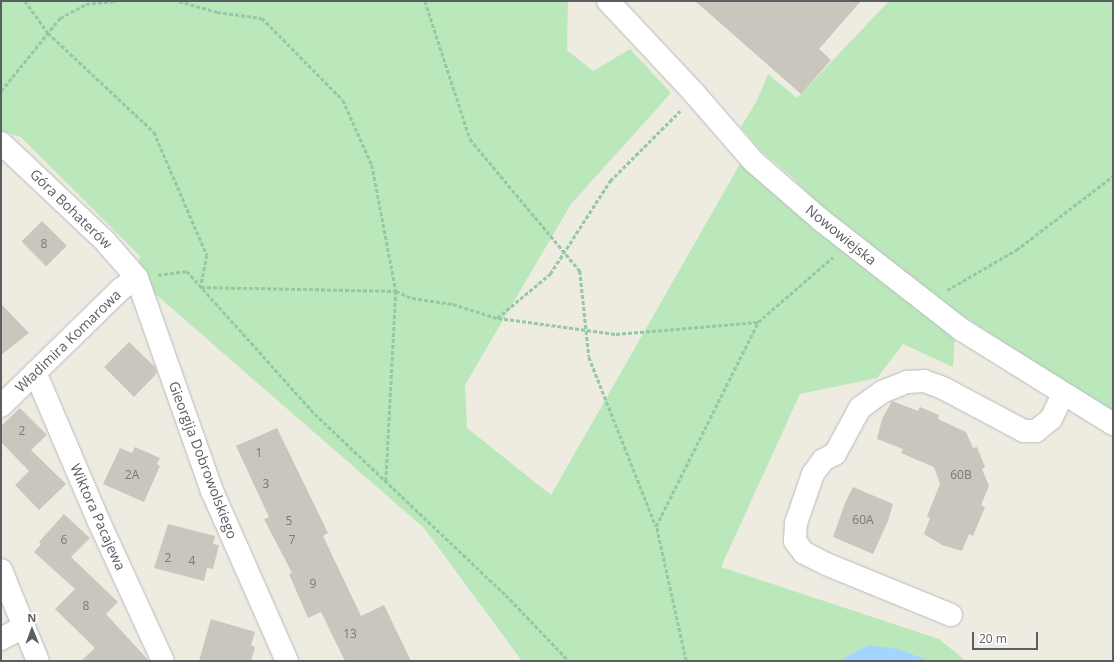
<!DOCTYPE html>
<meta charset="utf-8">
<style>
body{margin:0}
#map{position:relative;width:1114px;height:662px;overflow:hidden;background:#eeebe1;font-family:"Open Sans",sans-serif}
div>[style]{position:absolute}
.green>*{inset:0;background:#bbe8bb}
.water>*{inset:0;background:#a0d6ff}
.building>*{inset:0;background:#c9c6be;transform-origin:0 0}
.path>*{height:2.5px;margin-top:-1.25px;transform-origin:0;background:repeating-linear-gradient(90deg,#94c9a3 0 4px,transparent 0 6px)}
.roads{filter:drop-shadow(0 0 1px #b7babf) drop-shadow(0 0 1px #b7babf)}
.minor>*{height:22px;margin:-11px;padding:0 11px;transform-origin:11px;border-radius:11px;background:#fff}
span{translate:-50% -50%;white-space:nowrap;text-align:center;line-height:1.15;-webkit-text-stroke:4px #fff;paint-order:stroke}
.number-label{font-size:12px;color:#76787a}
.number-label span{-webkit-text-stroke-width:0}
.street-label{font-size:14px;color:#5a5e63}
.frame{position:absolute;inset:0;border:2px solid #5a5e63;pointer-events:none}
.north{position:absolute;left:12px;top:610px;width:40px;height:40px;-webkit-text-stroke:3px #fff;paint-order:stroke;rotate:359deg;font-size:11px;font-weight:700;line-height:16px;text-align:center;color:#5a5e63}
.north::after{content:'';display:block;margin:auto;width:14px;height:18px;background:#5a5e63;clip-path:polygon(50% 0,100% 100%,50% 72%,0 100%)}
.scale{position:absolute;left:972px;top:632px;width:66px;height:18px;box-sizing:border-box;border:2px solid #5a5e63;border-top:0;padding-left:5px;font-size:12px;line-height:14px;white-space:nowrap;color:#5a5e63;-webkit-text-stroke:3px #fff;paint-order:stroke}
</style>
<div id="map">
<div class="green">
<div style="clip-path:polygon(1px 1px,568px 1px,567px 50px,593px 71px,630px 49px,671px 93px,571px 204px,465px 385px,467px 428px,551px 495px,740px 164px,955px 336px,953px 367px,903px 344px,877px 378px,800px 394px,721px 567px,939px 639px,966px 661px,930px 661px,899px 649px,869px 645px,838px 661px,522px 661px,424px 528px,137px 278px,140px 256px,21px 137px,1px 131px)"></div>
<div style="clip-path:polygon(889px 1px,1113px 1px,1113px 411px,1099px 404px,923px 290px,823px 209px,793px 178px,761px 151px,741px 127px,757px 100px,768px 74px,797px 98px)"></div>
</div>
<div class="water">
<div style="clip-path:polygon(869px 645px,899px 649px,930px 661px,838px 661px)"></div>
</div>
<div class="building">
<div style="clip-path:polygon(695px 1px,861px 1px,819px 49px,831px 60px,801px 94px)"></div>
<div style="left:42px;top:221px;width:35px;height:29px;rotate:45deg"></div>
<div style="clip-path:polygon(1px 304px,29px 333px,1px 355px)"></div>
<div style="clip-path:polygon(129px 342px,155px 367px,157px 373px,134px 397px,104px 367px)"></div>
<div style="clip-path:polygon(892px 401px,918px 411px,920px 407px,939px 415px,938px 419px,966px 432px,973px 448px,977px 447px,985px 467px,982px 469px,989px 486px,981px 505px,985px 507px,973px 536px,969px 534px,962px 551px,942px 545px,924px 534px,930px 518px,927px 516px,940px 484px,934px 467px,901px 453px,903px 449px,877px 439px,882px 419px)"></div>
<div style="clip-path:polygon(20px 408px,47px 435px,31px 450px,66px 484px,39px 510px,15px 485px,29px 471px,1px 442px,1px 426px)"></div>
<div style="clip-path:polygon(277px 428px,328px 533px,323px 536px,361px 616px,384px 605px,411px 661px,345px 661px,321px 612px,308px 618px,289px 574px,292px 573px,264px 519px,269px 517px,236px 446px)"></div>
<div style="clip-path:polygon(135px 447px,160px 458px,157px 464px,160px 466px,144px 502px,103px 484px,120px 448px,132px 453px)"></div>
<div style="clip-path:polygon(853px 487px,893px 504px,888px 521px,873px 554px,833px 537px,845px 503px)"></div>
<div style="clip-path:polygon(64px 514px,90px 538px,71px 557px,118px 602px,106px 614px,149px 661px,81px 661px,95px 648px,55px 609px,75px 589px,34px 552px,41px 544px,39px 542px)"></div>
<div style="clip-path:polygon(168px 524px,215px 536px,213px 544px,219px 545px,213px 569px,207px 568px,204px 581px,154px 568px)"></div>
<div style="clip-path:polygon(211px 619px,255px 632px,251px 645px,255px 647px,251px 661px,199px 661px)"></div>
</div>
<div class="path">
<div style="left:25px;top:1px;width:39px;rotate:54deg"></div>
<div style="left:48px;top:33px;width:145px;rotate:43deg"></div>
<div style="left:154px;top:132px;width:134px;rotate:66.7deg"></div>
<div style="left:207px;top:255px;width:33px;rotate:101deg"></div>
<div style="left:201px;top:287px;width:195px;rotate:1.2deg"></div>
<div style="left:396px;top:291px;width:190px;rotate:93deg"></div>
<div style="left:179px;top:1px;width:40px;rotate:16deg"></div>
<div style="left:217px;top:12px;width:45px;rotate:7.6deg"></div>
<div style="left:262px;top:18px;width:115px;rotate:45.4deg"></div>
<div style="left:343px;top:100px;width:71px;rotate:66deg"></div>
<div style="left:372px;top:165px;width:128px;rotate:79.2deg"></div>
<div style="left:396px;top:291px;width:17px;rotate:24deg"></div>
<div style="left:412px;top:298px;width:41px;rotate:8.3deg"></div>
<div style="left:453px;top:304px;width:46px;rotate:17.7deg"></div>
<div style="left:497px;top:318px;width:69px;rotate:-39.7deg"></div>
<div style="left:550px;top:274px;width:111px;rotate:-57.2deg"></div>
<div style="left:610px;top:181px;width:99px;rotate:-45deg"></div>
<div style="left:425px;top:1px;width:145px;rotate:71.9deg"></div>
<div style="left:470px;top:139px;width:172px;rotate:50.2deg"></div>
<div style="left:580px;top:271px;width:86px;rotate:84deg"></div>
<div style="left:589px;top:357px;width:182px;rotate:68.4deg"></div>
<div style="left:1px;top:91px;width:94px;rotate:-51.1deg"></div>
<div style="left:60px;top:18px;width:30px;rotate:-28deg"></div>
<div style="left:86px;top:4px;width:31px;rotate:-6deg"></div>
<div style="left:158px;top:275px;width:29px;rotate:-8deg"></div>
<div style="left:187px;top:271px;width:192px;rotate:48.2deg"></div>
<div style="left:315px;top:414px;width:263px;rotate:43.5deg"></div>
<div style="left:506px;top:595px;width:91px;rotate:46.3deg"></div>
<div style="left:947px;top:290px;width:80px;rotate:-30.1deg"></div>
<div style="left:1016px;top:250px;width:122px;rotate:-37.3deg"></div>
<div style="left:498px;top:318px;width:119px;rotate:7.7deg"></div>
<div style="left:616px;top:334px;width:143px;rotate:-4.8deg"></div>
<div style="left:686px;top:661px;width:138px;rotate:-102.5deg"></div>
<div style="left:656px;top:526px;width:228px;rotate:-63.4deg"></div>
<div style="left:758px;top:322px;width:99px;rotate:-40.9deg"></div>
</div>
<div class="roads">
<div class="minor">
<div style="left:608px;top:1px;width:126px;rotate:46.9deg"></div>
<div style="left:694px;top:93px;width:91px;rotate:49deg"></div>
<div style="left:754px;top:162px;width:89px;rotate:40.9deg"></div>
<div style="left:821px;top:220px;width:179px;rotate:38deg"></div>
<div style="left:962px;top:330px;width:178px;rotate:31.9deg"></div>
<div style="left:1px;top:143px;width:141px;rotate:43.3deg"></div>
<div style="left:104px;top:240px;width:50px;rotate:49deg"></div>
<div style="left:137px;top:278px;width:226px;rotate:70.6deg"></div>
<div style="left:212px;top:491px;width:186px;rotate:66.2deg"></div>
<div style="left:35px;top:372px;width:163px;rotate:66.9deg"></div>
<div style="left:99px;top:522px;width:153px;rotate:65.3deg"></div>
<div style="left:1px;top:406px;width:168px;rotate:-44.3deg"></div>
<div style="left:121px;top:289px;width:19px;rotate:-35deg"></div>
<div style="left:1px;top:570px;width:98px;rotate:67.9deg"></div>
<div style="left:951px;top:615px;width:135px;rotate:-157.8deg"></div>
<div style="left:826px;top:564px;width:25px;rotate:-153deg"></div>
<div style="left:804px;top:553px;width:15px;rotate:-127deg"></div>
<div style="left:795px;top:541px;width:18px;rotate:-87deg"></div>
<div style="left:796px;top:523px;width:52px;rotate:-70.9deg"></div>
<div style="left:813px;top:474px;width:17px;rotate:-54deg"></div>
<div style="left:823px;top:460px;width:13px;rotate:-27deg"></div>
<div style="left:835px;top:454px;width:52px;rotate:-61.5deg"></div>
<div style="left:860px;top:408px;width:27px;rotate:-36deg"></div>
<div style="left:882px;top:392px;width:27px;rotate:-22deg"></div>
<div style="left:907px;top:382px;width:17px;rotate:-3deg"></div>
<div style="left:924px;top:381px;width:20px;rotate:20deg"></div>
<div style="left:943px;top:388px;width:92px;rotate:28deg"></div>
<div style="left:1024px;top:431px;width:12px"></div>
<div style="left:1036px;top:431px;width:19px;rotate:-39deg"></div>
<div style="left:1051px;top:419px;width:28px;rotate:-64deg"></div>
<div style="left:1px;top:639px;width:26px;rotate:-28deg"></div>
</div>
</div>
<div class="number-label">
<span style="left:44px;top:244px">8</span>
<span style="left:22px;top:431px">2</span>
<span style="left:259px;top:453px">1</span>
<span style="left:132px;top:475px">2A</span>
<span style="left:961px;top:475px">60B</span>
<span style="left:266px;top:484px">3</span>
<span style="left:863px;top:520px">60A</span>
<span style="left:289px;top:521px">5</span>
<span style="left:64px;top:540px">6</span>
<span style="left:292px;top:540px">7</span>
<span style="left:168px;top:558px">2</span>
<span style="left:192px;top:561px">4</span>
<span style="left:313px;top:584px">9</span>
<span style="left:86px;top:606px">8</span>
<span style="left:350px;top:634px">13</span>
</div>
<div class="street-label">
<span style="left:71px;top:209px;rotate:44deg">Góra Bohaterów</span>
<span style="left:841px;top:235px;rotate:39deg">Nowowiejska</span>
<span style="left:68px;top:341px;rotate:-44deg">Władimira Komarowa</span>
<span style="left:203px;top:460px;rotate:69deg">Gieorgija Dobrowolskiego</span>
<span style="left:98px;top:517px;rotate:66deg">Wiktora Pacajewa</span>
</div>
<div class="frame"></div>
<div class="north">N</div>
<div class="scale">20 m</div>
</div>
